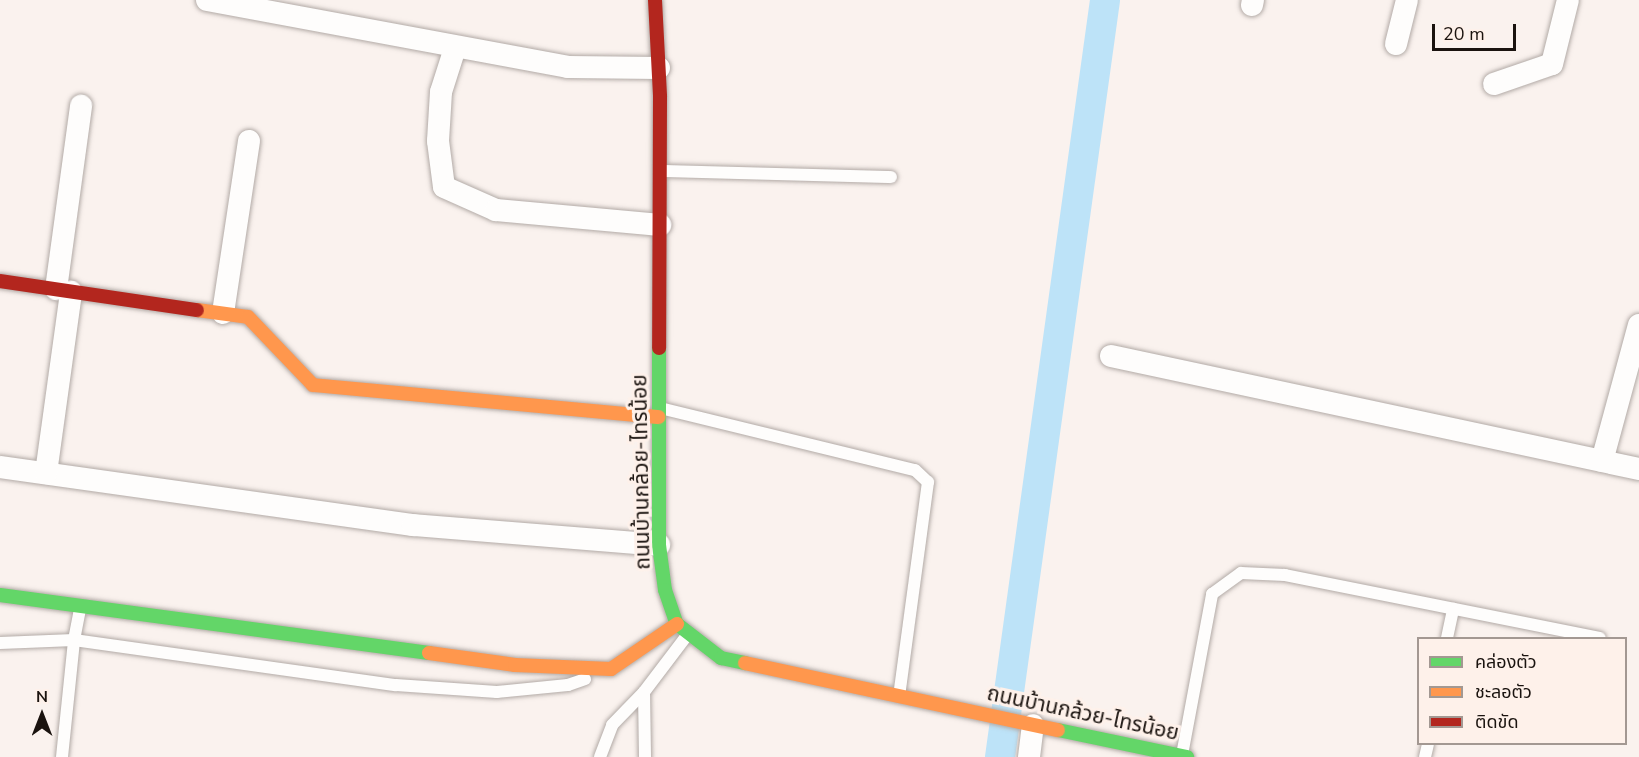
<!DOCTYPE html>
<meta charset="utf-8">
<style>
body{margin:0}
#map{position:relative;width:1639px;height:757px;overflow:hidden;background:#faf2ee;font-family:"Nunito Sans","Noto Sans Thai",sans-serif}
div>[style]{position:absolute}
.canal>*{height:30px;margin:-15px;padding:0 15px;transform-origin:15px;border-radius:15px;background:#bde3f8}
.roads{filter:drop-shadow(0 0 2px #b2aaa6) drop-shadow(0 0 2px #b2aaa6)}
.lane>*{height:12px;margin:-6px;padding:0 6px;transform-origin:6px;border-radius:6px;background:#fefdfc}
.street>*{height:22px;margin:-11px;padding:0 11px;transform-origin:11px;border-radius:11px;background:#fefdfc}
.fast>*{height:14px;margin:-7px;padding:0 7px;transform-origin:7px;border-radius:7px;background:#63d668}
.slow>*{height:14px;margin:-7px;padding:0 7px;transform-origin:7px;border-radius:7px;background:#ff974d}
.jam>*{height:14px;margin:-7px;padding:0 7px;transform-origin:7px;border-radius:7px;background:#b3261e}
span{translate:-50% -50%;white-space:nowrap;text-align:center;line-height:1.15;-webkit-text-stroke:6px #fef1ea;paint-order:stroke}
.street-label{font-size:21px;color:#1a130f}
.legend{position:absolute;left:1417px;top:637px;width:210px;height:108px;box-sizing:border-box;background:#fef1ea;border:2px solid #a39892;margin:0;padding:8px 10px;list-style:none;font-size:18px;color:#1a130f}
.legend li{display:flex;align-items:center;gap:12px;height:30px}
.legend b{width:30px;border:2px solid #a39892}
.north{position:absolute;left:12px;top:685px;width:60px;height:60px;-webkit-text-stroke:4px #fef1ea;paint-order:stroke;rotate:0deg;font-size:16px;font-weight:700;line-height:24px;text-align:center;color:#1a130f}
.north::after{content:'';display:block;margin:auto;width:21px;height:27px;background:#1a130f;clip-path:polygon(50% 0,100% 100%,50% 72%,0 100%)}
.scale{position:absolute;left:1432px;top:24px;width:84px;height:27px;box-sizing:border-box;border:3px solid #1a130f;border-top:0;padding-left:8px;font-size:18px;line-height:21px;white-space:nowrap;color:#1a130f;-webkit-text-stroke:4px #fef1ea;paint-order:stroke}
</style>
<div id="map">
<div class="canal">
<div style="left:1000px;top:757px;width:764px;rotate:-82.1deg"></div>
</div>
<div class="roads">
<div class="lane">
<div style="left:661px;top:171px;width:230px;rotate:1.5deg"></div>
<div style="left:660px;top:408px;width:262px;rotate:13.7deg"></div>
<div style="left:915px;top:470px;width:18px;rotate:43deg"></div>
<div style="left:928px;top:482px;width:216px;rotate:97.7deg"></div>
<div style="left:1447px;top:638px;width:30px;rotate:-78deg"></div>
<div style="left:0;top:643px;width:74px;rotate:-2.3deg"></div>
<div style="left:74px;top:640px;width:33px;rotate:-79deg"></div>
<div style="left:644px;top:692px;width:65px;rotate:89.1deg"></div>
<div style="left:1182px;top:755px;width:164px;rotate:-79.4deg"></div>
<div style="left:1212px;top:594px;width:36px;rotate:-36deg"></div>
<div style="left:1241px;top:573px;width:44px;rotate:2.6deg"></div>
<div style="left:1285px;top:575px;width:321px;rotate:11.3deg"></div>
<div style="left:62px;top:757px;width:118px;rotate:-84.1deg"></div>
<div style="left:74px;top:640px;width:325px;rotate:8deg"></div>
<div style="left:396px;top:685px;width:101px;rotate:4deg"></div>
<div style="left:497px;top:692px;width:71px;rotate:-5.6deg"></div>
<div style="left:568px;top:685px;width:18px;rotate:-19deg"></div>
<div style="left:600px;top:757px;width:34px;rotate:-69deg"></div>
<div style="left:612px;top:725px;width:46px;rotate:-45.9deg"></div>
<div style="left:644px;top:692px;width:73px;rotate:-52.8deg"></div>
<div style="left:1425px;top:757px;width:13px;rotate:-77deg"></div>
</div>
<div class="street">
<div style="left:207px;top:0;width:367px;rotate:10.5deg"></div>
<div style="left:568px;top:67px;width:91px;rotate:0.6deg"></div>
<div style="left:1252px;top:5px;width:5px;rotate:-79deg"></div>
<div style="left:1396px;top:44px;width:45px;rotate:-76deg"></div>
<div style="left:455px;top:48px;width:46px;rotate:107.7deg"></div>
<div style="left:441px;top:92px;width:49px;rotate:93.5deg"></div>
<div style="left:438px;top:141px;width:46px;rotate:82.6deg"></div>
<div style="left:444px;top:187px;width:57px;rotate:23.9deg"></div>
<div style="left:496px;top:210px;width:165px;rotate:5.2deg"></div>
<div style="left:1494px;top:84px;width:61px;rotate:-19deg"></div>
<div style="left:1552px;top:64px;width:66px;rotate:-76deg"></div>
<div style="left:56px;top:289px;width:185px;rotate:-82.2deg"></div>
<div style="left:223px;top:313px;width:174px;rotate:-81.4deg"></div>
<div style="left:1111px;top:356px;width:540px;rotate:12.08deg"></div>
<div style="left:1602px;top:461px;width:141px;rotate:-74.8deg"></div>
<div style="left:0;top:467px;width:417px;rotate:8deg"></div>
<div style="left:413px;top:525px;width:247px;rotate:4.6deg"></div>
<div style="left:46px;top:473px;width:183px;rotate:-82.1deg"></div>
<div style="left:1029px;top:757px;width:32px;rotate:-83deg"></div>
</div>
<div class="fast">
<div style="left:659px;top:348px;width:197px;rotate:90deg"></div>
<div style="left:659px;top:545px;width:45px;rotate:82.4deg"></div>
<div style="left:665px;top:590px;width:36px;rotate:71deg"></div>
<div style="left:677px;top:624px;width:56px;rotate:37.7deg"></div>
<div style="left:721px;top:658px;width:25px;rotate:12deg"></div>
<div style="left:0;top:595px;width:433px;rotate:7.7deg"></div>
<div style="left:1058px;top:730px;width:132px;rotate:11.8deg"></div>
</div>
<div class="slow">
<div style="left:197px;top:310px;width:51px;rotate:7.8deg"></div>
<div style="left:248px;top:317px;width:94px;rotate:46.3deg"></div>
<div style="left:313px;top:385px;width:347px;rotate:5.3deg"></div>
<div style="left:429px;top:653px;width:87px;rotate:7.9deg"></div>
<div style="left:515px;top:665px;width:96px;rotate:2.4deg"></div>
<div style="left:611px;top:669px;width:80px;rotate:-34.3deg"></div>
<div style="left:745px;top:663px;width:320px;rotate:12.1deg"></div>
</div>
<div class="jam">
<div style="left:655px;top:0;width:97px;rotate:87deg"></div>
<div style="left:660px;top:97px;width:251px;rotate:90.2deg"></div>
<div style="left:0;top:281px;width:199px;rotate:8.4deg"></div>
</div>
</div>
<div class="street-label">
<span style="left:641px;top:472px;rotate:-91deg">ถนนบ้านกล้วย-ไทรน้อย</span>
<span style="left:1083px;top:713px;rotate:12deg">ถนนบ้านกล้วย-ไทรน้อย</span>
</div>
<ul class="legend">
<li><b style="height:8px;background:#63d668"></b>คล่องตัว</li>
<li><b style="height:8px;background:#ff974d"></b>ชะลอตัว</li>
<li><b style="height:8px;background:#b3261e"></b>ติดขัด</li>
</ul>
<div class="north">N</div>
<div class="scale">20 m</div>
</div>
